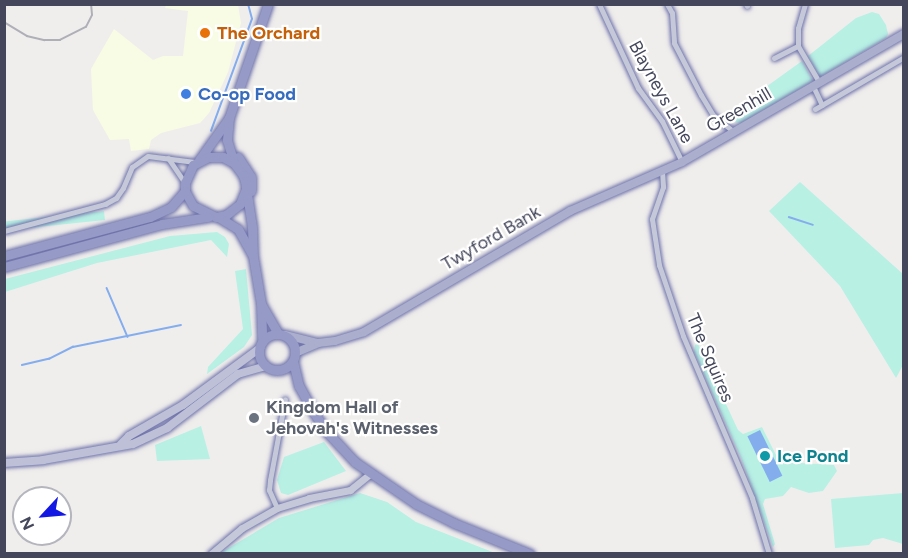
<!DOCTYPE html>
<style>
body{margin:0}
#map{position:relative;width:908px;height:558px;overflow:hidden;background:#f0eeec;font-family:Figtree,sans-serif}
div>[style]{position:absolute}
.commercial>*{inset:0;background:#f9fce4}
.green>*{inset:0;background:#b8f0e4;transform-origin:0 0}
.water>*{inset:0;background:#84adee;transform-origin:0 0}
.stream>*{height:1.5px;margin:-0.75px;padding:0 0.75px;transform-origin:0.75px;border-radius:0.75px;background:#84adee}
.roads{filter:drop-shadow(0 0 2px #6e72aa) drop-shadow(0 0 2px #6e72aa)}
.minor>*{height:5px;margin:-2.5px;padding:0 2.5px;transform-origin:2.5px;border-radius:2.5px;background:#c5c8d8}
.tertiary>*{height:7px;margin:-3.5px;padding:0 3.5px;transform-origin:3.5px;border-radius:3.5px;background:#c5c8d8}
.secondary>*{height:8px;margin:-4px;padding:0 4px;transform-origin:4px;border-radius:4px;background:#bec0d7}
.primary>*{height:8px;margin:-4px;padding:0 4px;transform-origin:4px;border-radius:4px;background:#abaecd}
.trunk>*{height:9px;margin:-4.5px;padding:0 4.5px;transform-origin:4.5px;border-radius:4.5px;background:#969ac6}
.trunk>.ring{margin:-4.5px;padding:0;box-sizing:content-box;background:none;border:9px solid #969ac6;border-radius:50%}
.rail>*{height:1.5px;margin:-0.75px;padding:0 0.75px;transform-origin:0.75px;border-radius:0.75px;background:#afafb8}
.dots>*{width:16px;height:16px;translate:-50% -50%;box-sizing:border-box;border:3px solid #fff;border-radius:50%}
span{translate:-50% -50%;white-space:nowrap;text-align:center;line-height:1.15;-webkit-text-stroke:4.5px #fff;paint-order:stroke}
.food-label{font-size:18px;color:#c56008;font-weight:700}
.left{translate:0 -50%;text-align:left}
.street-label{font-size:18px;color:#44475b}
.shop-label{font-size:18px;color:#366cbe;font-weight:700}
.worship-label{font-size:18px;color:#5b616d;font-weight:700}
.culture-label{font-size:18px;color:#0d838f;font-weight:700}
.frame{position:absolute;inset:0;border:6px solid #44475b;pointer-events:none}
.north{position:absolute;left:12px;top:486px;width:60px;height:60px;box-sizing:border-box;background:#fff;border:2px solid #b4b5bd;border-radius:50%;rotate:244deg;font-size:16px;font-weight:700;line-height:24px;text-align:center;color:#44475b}
.north::after{content:'';display:block;margin:auto;width:21px;height:27px;background:#1319e3;clip-path:polygon(50% 0,100% 100%,50% 72%,0 100%)}
</style>
<div id="map">
<div class="commercial">
<div style="clip-path:polygon(166px 5px,238px 5px,241px 23px,228px 72px,209px 113px,200px 123px,161px 133px,151px 140px,149px 149px,131px 151px,129px 139px,110px 140px,93px 110px,91px 69px,114px 29px,153px 60px,163px 56px,183px 56px,188px 11px,165px 8px)"></div>
</div>
<div class="green">
<div style="clip-path:polygon(872px 12px,879px 14px,886px 25px,888px 34px,886px 38px,820px 77px,808px 56px,856px 18px)"></div>
<div style="clip-path:polygon(802px 61px,813px 81px,741px 123px,732px 122px,732px 118px,756px 94px)"></div>
<div style="clip-path:polygon(800px 182px,903px 274px,903px 365px,896px 378px,840px 286px,769px 211px)"></div>
<div style="left:104px;top:211px;width:9px;height:103px;rotate:84deg"></div>
<div style="clip-path:polygon(217px 232px,225px 237px,229px 244px,227px 257px,211px 240px,97px 263px,5px 292px,5px 279px,170px 236px)"></div>
<div style="clip-path:polygon(246px 269px,252px 335px,244px 347px,207px 374px,208px 367px,243px 329px,235px 271px)"></div>
<div style="clip-path:polygon(698px 344px,738px 430px,743px 434px,762px 427px,776px 455px,784px 462px,834px 465px,837px 471px,823px 491px,809px 493px,791px 487px,783px 496px,765px 499px,763px 504px,775px 544px,773px 547px,741px 458px,694px 352px,695px 345px)"></div>
<div style="clip-path:polygon(201px 426px,210px 459px,157px 461px,155px 445px)"></div>
<div style="clip-path:polygon(324px 442px,346px 471px,288px 495px,281px 493px,277px 480px,284px 457px)"></div>
<div style="clip-path:polygon(360px 493px,387px 502px,416px 522px,495px 553px,220px 553px,279px 518px)"></div>
<div style="clip-path:polygon(903px 493px,903px 544px,883px 538px,873px 540px,869px 545px,835px 548px,831px 499px)"></div>
</div>
<div class="water">
<div style="left:760px;top:430px;width:51px;height:14px;rotate:64deg"></div>
</div>
<div class="stream">
<div style="left:211px;top:131px;width:119px;rotate:-69.9deg"></div>
<div style="left:252px;top:19px;width:16px;rotate:-105deg"></div>
<div style="left:789px;top:217px;width:25px;rotate:18deg"></div>
<div style="left:107px;top:288px;width:53px;rotate:66.8deg"></div>
<div style="left:22px;top:365px;width:28px;rotate:-13deg"></div>
<div style="left:49px;top:359px;width:27px;rotate:-27deg"></div>
<div style="left:73px;top:347px;width:110px;rotate:-11.5deg"></div>
</div>
<div class="roads">
<div class="minor">
<div style="left:599px;top:4px;width:93px;rotate:65.1deg"></div>
<div style="left:638px;top:88px;width:41px;rotate:54deg"></div>
<div style="left:662px;top:121px;width:46px;rotate:64deg"></div>
<div style="left:667px;top:4px;width:10px;rotate:61deg"></div>
<div style="left:672px;top:13px;width:30px;rotate:86deg"></div>
<div style="left:674px;top:43px;width:59px;rotate:62.6deg"></div>
<div style="left:701px;top:95px;width:23px;rotate:59deg"></div>
<div style="left:713px;top:115px;width:26px;rotate:39deg"></div>
<div style="left:746px;top:4px;width:2px;rotate:63deg"></div>
<div style="left:805px;top:4px;width:25px;rotate:106deg"></div>
<div style="left:798px;top:28px;width:18px;rotate:90deg"></div>
<div style="left:798px;top:46px;width:42px;rotate:59.7deg"></div>
<div style="left:774px;top:58px;width:27px;rotate:-27deg"></div>
<div style="left:813px;top:86px;width:21px;rotate:65deg"></div>
<div style="left:815px;top:109px;width:103px;rotate:-30.3deg"></div>
<div style="left:168px;top:158px;width:30px;rotate:56deg"></div>
<div style="left:662px;top:171px;width:16px;rotate:86deg"></div>
<div style="left:663px;top:187px;width:34px;rotate:109deg"></div>
<div style="left:652px;top:219px;width:47px;rotate:81.3deg"></div>
<div style="left:659px;top:265px;width:75px;rotate:71.3deg"></div>
<div style="left:683px;top:336px;width:176px;rotate:66.9deg"></div>
<div style="left:752px;top:498px;width:59px;rotate:73.1deg"></div>
<div style="left:4px;top:231px;width:105px;rotate:-15deg"></div>
<div style="left:105px;top:204px;width:13px;rotate:-29deg"></div>
<div style="left:116px;top:198px;width:12px;rotate:-55deg"></div>
<div style="left:123px;top:188px;width:23px;rotate:-67deg"></div>
<div style="left:132px;top:167px;width:19px;rotate:-35deg"></div>
<div style="left:148px;top:156px;width:47px;rotate:7.3deg"></div>
<div style="left:277px;top:508px;width:20px;rotate:-114deg"></div>
<div style="left:269px;top:490px;width:10px;rotate:-84deg"></div>
<div style="left:270px;top:480px;width:82px;rotate:-79.5deg"></div>
</div>
<div class="tertiary">
<div style="left:211px;top:554px;width:40px;rotate:-40deg"></div>
<div style="left:242px;top:528px;width:40px;rotate:-29.7deg"></div>
<div style="left:277px;top:508px;width:34px;rotate:-17deg"></div>
<div style="left:309px;top:498px;width:42px;rotate:-11deg"></div>
<div style="left:350px;top:490px;width:26px;rotate:-39deg"></div>
</div>
<div class="secondary">
<div style="left:121px;top:444px;width:11px;rotate:-45deg"></div>
<div style="left:129px;top:436px;width:62px;rotate:-29.9deg"></div>
<div style="left:183px;top:405px;width:96px;rotate:-36.5deg"></div>
<div style="left:4px;top:463px;width:39px;rotate:-4deg"></div>
<div style="left:43px;top:460px;width:91px;rotate:-10.1deg"></div>
<div style="left:133px;top:444px;width:38px;rotate:-25deg"></div>
<div style="left:167px;top:428px;width:89px;rotate:-37.3deg"></div>
<div style="left:238px;top:374px;width:29px;rotate:-16deg"></div>
</div>
<div class="primary">
<div style="left:285px;top:335px;width:33px;rotate:14deg"></div>
<div style="left:295px;top:353px;width:25px;rotate:-23deg"></div>
<div style="left:318px;top:343px;width:17px;rotate:-7deg"></div>
<div style="left:335px;top:341px;width:30px;rotate:-17deg"></div>
<div style="left:364px;top:332px;width:239px;rotate:-30.4deg"></div>
<div style="left:570px;top:211px;width:122px;rotate:-23.6deg"></div>
<div style="left:682px;top:162px;width:256px;rotate:-30deg"></div>
</div>
<div class="trunk">
<div style="left:238px;top:157px;width:24px;rotate:57deg"></div>
<div style="left:251px;top:177px;width:14px;rotate:90deg"></div>
<div style="left:199px;top:160px;width:52px;rotate:-54.5deg"></div>
<div style="left:234px;top:163px;width:24px;rotate:-107deg"></div>
<div style="left:227px;top:140px;width:22px;rotate:-85deg"></div>
<div style="left:229px;top:118px;width:120px;rotate:-71.1deg"></div>
<div style="left:246px;top:189px;width:16px;rotate:112deg"></div>
<div style="left:240px;top:204px;width:18px;rotate:142deg"></div>
<div style="left:226px;top:215px;width:10px;rotate:169deg"></div>
<div style="left:216px;top:217px;width:25px;rotate:-154deg"></div>
<div style="left:193px;top:206px;width:17px;rotate:-118deg"></div>
<div style="left:185px;top:191px;width:8px;rotate:-90deg"></div>
<div style="left:185px;top:183px;width:20px;rotate:-66deg"></div>
<div style="left:193px;top:165px;width:18px;rotate:-27deg"></div>
<div style="left:209px;top:157px;width:14px"></div>
<div style="left:223px;top:157px;width:13px;rotate:29deg"></div>
<div style="left:234px;top:163px;width:15px;rotate:53deg"></div>
<div style="left:243px;top:175px;width:6px;rotate:72deg"></div>
<div style="left:245px;top:181px;width:47px;rotate:81.3deg"></div>
<div style="left:252px;top:227px;width:29px;rotate:88deg"></div>
<div style="left:253px;top:256px;width:49px;rotate:80.5deg"></div>
<div style="left:261px;top:304px;width:38px;rotate:88deg"></div>
<div style="left:218px;top:217px;width:23px;rotate:31deg"></div>
<div style="left:238px;top:229px;width:29px;rotate:61deg"></div>
<div style="left:4px;top:256px;width:151px;rotate:-15deg"></div>
<div style="left:150px;top:217px;width:23px;rotate:-25deg"></div>
<div style="left:171px;top:207px;width:21px;rotate:-49deg"></div>
<div style="left:4px;top:267px;width:164px;rotate:-15.2deg"></div>
<div style="left:162px;top:224px;width:47px;rotate:-8.7deg"></div>
<div style="left:261px;top:304px;width:34px;rotate:60deg"></div>
<div class="ring" style="left:259px;top:334px;width:27px;height:27px"></div>
<div style="left:293px;top:361px;width:26px;rotate:77deg"></div>
<div style="left:299px;top:386px;width:31px;rotate:61deg"></div>
<div style="left:314px;top:413px;width:23px;rotate:56deg"></div>
<div style="left:327px;top:432px;width:41px;rotate:47deg"></div>
<div style="left:355px;top:462px;width:74px;rotate:34.5deg"></div>
<div style="left:416px;top:504px;width:42px;rotate:26.6deg"></div>
<div style="left:454px;top:523px;width:82px;rotate:22.2deg"></div>
</div>
</div>
<div class="rail">
<div style="left:4px;top:22px;width:27px;rotate:31deg"></div>
<div style="left:27px;top:36px;width:18px;rotate:13deg"></div>
<div style="left:45px;top:40px;width:15px"></div>
<div style="left:60px;top:40px;width:29px;rotate:-27deg"></div>
<div style="left:86px;top:27px;width:13px;rotate:-63deg"></div>
<div style="left:92px;top:15px;width:11px;rotate:-95deg"></div>
</div>
<div class="dots">
<div style="left:205px;top:33px;background:#e8710a"></div>
<div style="left:186px;top:94px;background:#3f7fe0"></div>
<div style="left:254px;top:418px;background:#6b7280"></div>
<div style="left:765px;top:456px;background:#0f9aa8"></div>
</div>
<div class="food-label">
<span class="left" style="left:217px;top:33px">The Orchard</span>
</div>
<div class="street-label">
<span style="left:661px;top:92px;rotate:61deg">Blayneys Lane</span>
<span style="left:739px;top:110px;rotate:-30deg">Greenhill</span>
<span style="left:491px;top:238px;rotate:-30deg">Twyford Bank</span>
<span style="left:710px;top:358px;rotate:67deg">The Squires</span>
</div>
<div class="shop-label">
<span class="left" style="left:198px;top:94px">Co-op Food</span>
</div>
<div class="worship-label">
<span class="left" style="left:266px;top:418px">Kingdom Hall of<br>Jehovah's Witnesses</span>
</div>
<div class="culture-label">
<span class="left" style="left:777px;top:456px">Ice Pond</span>
</div>
<div class="frame"></div>
<div class="north">N</div>
</div>
